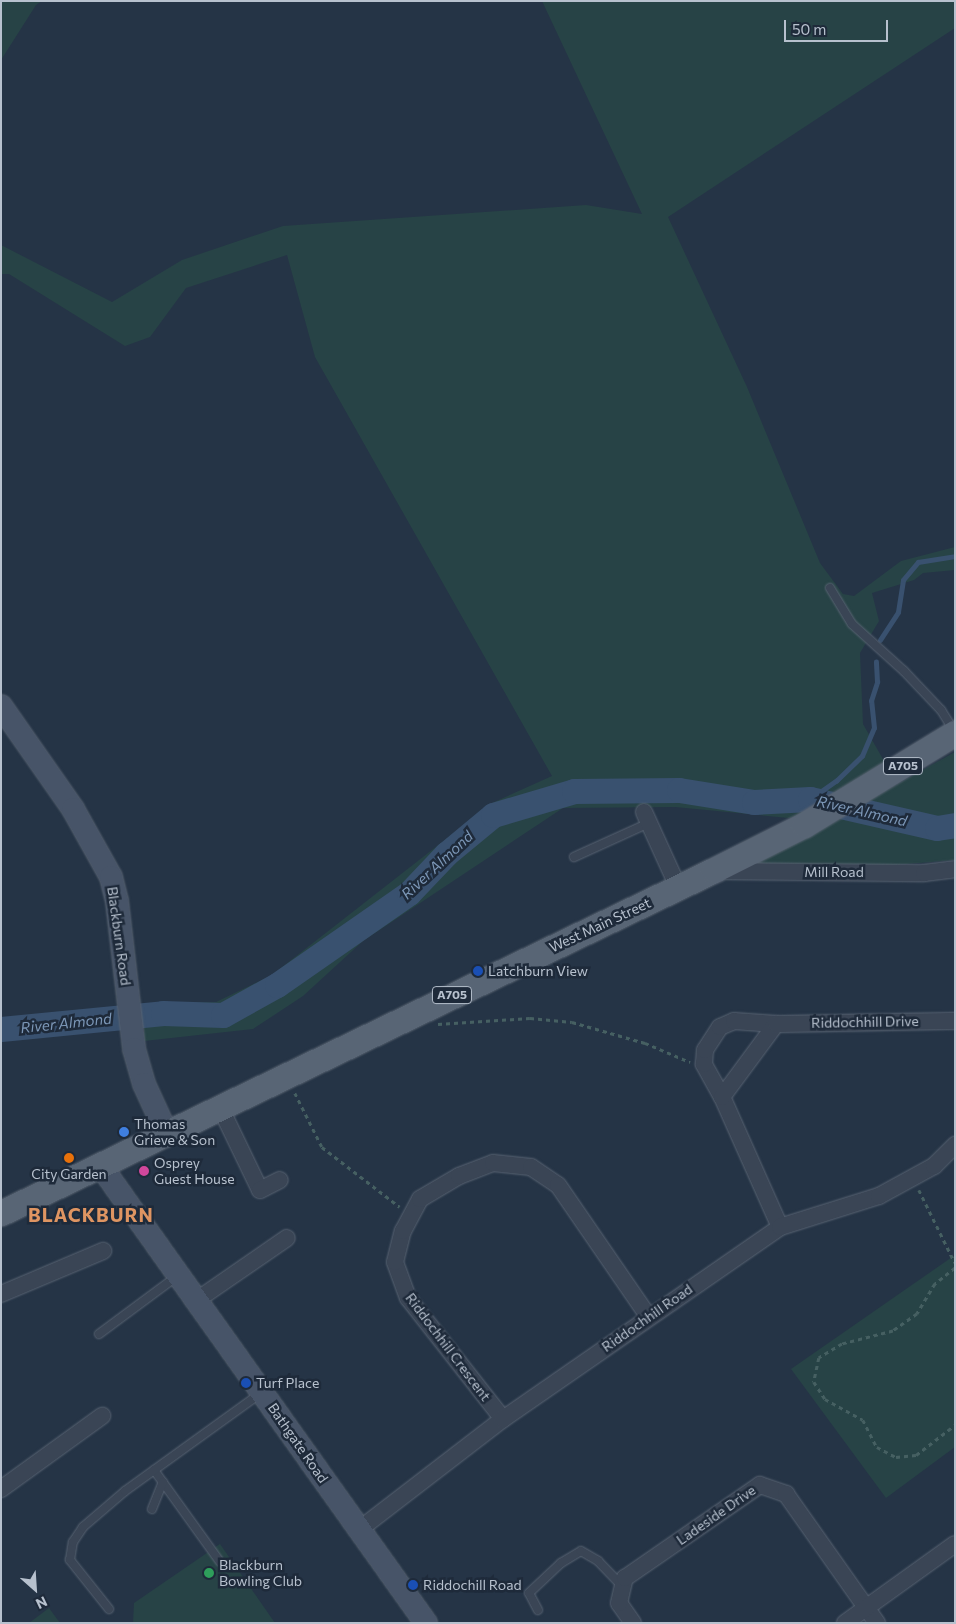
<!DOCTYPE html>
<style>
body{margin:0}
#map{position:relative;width:956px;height:1624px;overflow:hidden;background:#253446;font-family:Commissioner,sans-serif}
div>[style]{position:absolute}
.green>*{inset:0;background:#274346}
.stream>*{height:4.5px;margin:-2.25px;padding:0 2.25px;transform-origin:2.25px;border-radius:2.25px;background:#39516f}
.river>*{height:25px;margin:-12.5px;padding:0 12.5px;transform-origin:12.5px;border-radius:12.5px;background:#39516f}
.path>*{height:2.5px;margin-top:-1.25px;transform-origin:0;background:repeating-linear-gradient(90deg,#466062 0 4px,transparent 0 8px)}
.roads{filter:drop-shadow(0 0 1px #586372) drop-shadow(0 0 1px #586372)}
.service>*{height:8px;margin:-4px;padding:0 4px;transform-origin:4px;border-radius:4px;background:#3a4555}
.minor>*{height:16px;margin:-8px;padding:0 8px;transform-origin:8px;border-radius:8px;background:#3a4555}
.secondary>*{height:22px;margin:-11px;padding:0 11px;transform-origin:11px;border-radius:11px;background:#475468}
.primary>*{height:25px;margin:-12.5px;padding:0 12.5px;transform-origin:12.5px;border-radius:12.5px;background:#586575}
.dots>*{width:14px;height:14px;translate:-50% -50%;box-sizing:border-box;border:2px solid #1e2a3a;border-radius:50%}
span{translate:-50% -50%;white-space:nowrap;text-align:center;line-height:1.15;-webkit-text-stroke:5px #1e2a3a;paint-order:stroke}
.shield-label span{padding:1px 4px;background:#1e2a3a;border:1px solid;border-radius:4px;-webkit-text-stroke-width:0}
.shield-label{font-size:12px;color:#b7c1ce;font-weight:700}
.street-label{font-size:14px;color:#b7c1ce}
.poi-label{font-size:14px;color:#b7c1ce}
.left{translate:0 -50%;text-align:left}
.water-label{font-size:15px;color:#7c97b7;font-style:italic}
.district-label{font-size:19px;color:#df9562;font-weight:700;letter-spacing:1px}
.frame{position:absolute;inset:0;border:2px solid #b7c1ce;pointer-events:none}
.north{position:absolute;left:10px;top:1564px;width:50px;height:50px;-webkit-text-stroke:4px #1e2a3a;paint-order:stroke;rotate:154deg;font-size:14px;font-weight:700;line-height:20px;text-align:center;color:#b7c1ce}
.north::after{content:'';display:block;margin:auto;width:18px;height:22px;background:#b7c1ce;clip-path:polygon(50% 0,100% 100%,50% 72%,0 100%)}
.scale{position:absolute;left:784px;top:20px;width:104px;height:22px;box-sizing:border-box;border:2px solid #b7c1ce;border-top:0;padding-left:6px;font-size:15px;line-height:18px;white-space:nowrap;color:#b7c1ce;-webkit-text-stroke:4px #1e2a3a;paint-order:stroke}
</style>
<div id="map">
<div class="green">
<div style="clip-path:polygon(1px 1px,42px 1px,36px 5px,1px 60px)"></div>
<div style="clip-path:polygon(542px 1px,955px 1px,955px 28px,668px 217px,747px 387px,820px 563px,843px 594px,854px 596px,901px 561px,955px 547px,955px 570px,923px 573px,914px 580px,872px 593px,879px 621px,860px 653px,863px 724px,888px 768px,799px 819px,675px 807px,563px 808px,363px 941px,303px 996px,253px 1029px,144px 1041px,144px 1004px,216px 1002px,272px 975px,492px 803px,552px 776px,315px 357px,287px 255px,186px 288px,150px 337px,125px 346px,9px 274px,1px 274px,1px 245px,112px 302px,182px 260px,283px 226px,586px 205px,642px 214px)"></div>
<div style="clip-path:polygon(955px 752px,955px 860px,883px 866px,750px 866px)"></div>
<div style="clip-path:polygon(955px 1255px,955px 1447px,886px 1498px,791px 1369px)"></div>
<div style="clip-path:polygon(220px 1544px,275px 1623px,133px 1623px,134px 1603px)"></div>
<div style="clip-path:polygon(49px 1608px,60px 1623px,29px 1623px)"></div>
</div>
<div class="stream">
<div style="left:880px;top:640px;width:33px;rotate:-57deg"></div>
<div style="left:898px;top:612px;width:32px;rotate:-81deg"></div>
<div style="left:903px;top:580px;width:23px;rotate:-50deg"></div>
<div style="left:918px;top:562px;width:37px;rotate:-9deg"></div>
<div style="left:810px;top:799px;width:32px;rotate:-35deg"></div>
<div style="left:836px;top:781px;width:36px;rotate:-44deg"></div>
<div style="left:862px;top:756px;width:30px;rotate:-67deg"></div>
<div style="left:874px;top:728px;width:27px;rotate:-96deg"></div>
<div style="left:871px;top:701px;width:20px;rotate:-72deg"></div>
<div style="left:877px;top:682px;width:20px;rotate:-93deg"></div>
</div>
<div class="river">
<div style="left:1px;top:1029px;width:163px;rotate:-5.6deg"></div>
<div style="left:163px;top:1013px;width:60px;rotate:1.9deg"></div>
<div style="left:223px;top:1015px;width:62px;rotate:-29.1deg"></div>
<div style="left:277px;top:985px;width:161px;rotate:-34.9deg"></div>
<div style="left:409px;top:893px;width:54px;rotate:-46.5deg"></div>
<div style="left:446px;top:854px;width:61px;rotate:-39.7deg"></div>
<div style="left:493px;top:815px;width:84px;rotate:-16.5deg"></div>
<div style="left:574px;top:791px;width:105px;rotate:-0.5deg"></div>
<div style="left:679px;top:790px;width:76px;rotate:9.1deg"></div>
<div style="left:754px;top:802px;width:56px;rotate:-3.1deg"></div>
<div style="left:810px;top:799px;width:130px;rotate:12.9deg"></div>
<div style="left:937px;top:828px;width:18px;rotate:-9deg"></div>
</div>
<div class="path">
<div style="left:438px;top:1024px;width:92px;rotate:-3.7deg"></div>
<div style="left:530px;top:1018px;width:42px;rotate:5.4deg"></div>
<div style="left:572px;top:1022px;width:76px;rotate:16deg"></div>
<div style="left:645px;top:1043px;width:49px;rotate:22.9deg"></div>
<div style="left:295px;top:1093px;width:60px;rotate:63.4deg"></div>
<div style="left:322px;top:1147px;width:98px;rotate:37.6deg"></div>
<div style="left:919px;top:1190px;width:81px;rotate:63.7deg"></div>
<div style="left:955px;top:1268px;width:26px;rotate:141deg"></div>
<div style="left:935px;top:1284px;width:35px;rotate:121deg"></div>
<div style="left:917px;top:1314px;width:29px;rotate:145deg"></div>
<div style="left:893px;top:1331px;width:53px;rotate:165.7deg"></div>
<div style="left:842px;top:1344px;width:27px;rotate:149deg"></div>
<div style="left:819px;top:1358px;width:25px;rotate:102deg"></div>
<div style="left:814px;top:1382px;width:20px;rotate:57deg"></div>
<div style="left:825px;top:1399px;width:43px;rotate:28.9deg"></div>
<div style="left:863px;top:1420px;width:30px;rotate:63deg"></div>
<div style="left:877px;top:1447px;width:21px;rotate:28deg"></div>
<div style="left:896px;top:1457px;width:20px;rotate:-6deg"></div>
<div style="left:916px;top:1455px;width:49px;rotate:-37.6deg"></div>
</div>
<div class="roads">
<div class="service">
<div style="left:830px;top:588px;width:42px;rotate:58.6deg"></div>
<div style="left:852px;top:624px;width:70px;rotate:42.1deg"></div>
<div style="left:904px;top:671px;width:54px;rotate:46.5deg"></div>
<div style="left:941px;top:710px;width:25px;rotate:58deg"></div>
<div style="left:574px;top:857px;width:82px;rotate:-24.4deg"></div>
<div style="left:99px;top:1334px;width:97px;rotate:-36.6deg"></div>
<div style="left:154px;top:1470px;width:113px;rotate:54.3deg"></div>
<div style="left:152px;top:1509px;width:29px;rotate:-68deg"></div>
<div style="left:109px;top:1609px;width:63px;rotate:-128.5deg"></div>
<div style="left:70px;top:1560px;width:18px;rotate:-81deg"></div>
<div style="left:73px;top:1542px;width:18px;rotate:-56deg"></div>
<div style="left:83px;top:1527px;width:55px;rotate:-40.6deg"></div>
<div style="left:125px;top:1491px;width:168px;rotate:-35.8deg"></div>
<div style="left:538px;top:1610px;width:19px;rotate:-118deg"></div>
<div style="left:529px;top:1593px;width:44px;rotate:-43.2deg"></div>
<div style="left:561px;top:1563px;width:23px;rotate:-31deg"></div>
<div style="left:581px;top:1551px;width:20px;rotate:30deg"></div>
<div style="left:598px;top:1561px;width:36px;rotate:46deg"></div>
</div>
<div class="minor">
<div style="left:644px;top:812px;width:82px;rotate:65.6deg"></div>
<div style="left:717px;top:871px;width:207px;rotate:0.6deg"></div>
<div style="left:924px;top:873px;width:31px;rotate:-7deg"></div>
<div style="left:722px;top:1097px;width:38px;rotate:-119deg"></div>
<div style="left:704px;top:1064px;width:14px;rotate:-86deg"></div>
<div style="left:705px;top:1050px;width:27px;rotate:-57deg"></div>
<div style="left:720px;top:1027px;width:15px;rotate:-23deg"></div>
<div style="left:734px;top:1021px;width:42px;rotate:4.1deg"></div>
<div style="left:220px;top:1107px;width:92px;rotate:64.3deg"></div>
<div style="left:260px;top:1190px;width:22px;rotate:-27deg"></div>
<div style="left:780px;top:1227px;width:142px;rotate:-114deg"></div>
<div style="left:722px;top:1097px;width:91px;rotate:-53.5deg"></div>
<div style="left:776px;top:1024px;width:179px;rotate:-1deg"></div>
<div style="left:1px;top:1294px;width:111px;rotate:-22.9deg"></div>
<div style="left:197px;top:1300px;width:109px;rotate:-34.6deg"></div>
<div style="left:503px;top:1419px;width:154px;rotate:-128.1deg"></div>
<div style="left:408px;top:1298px;width:38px;rotate:-110deg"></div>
<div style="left:395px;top:1262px;width:32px;rotate:-76deg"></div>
<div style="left:403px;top:1231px;width:36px;rotate:-62deg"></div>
<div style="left:420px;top:1199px;width:45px;rotate:-30.5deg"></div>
<div style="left:459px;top:1176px;width:36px;rotate:-21deg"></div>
<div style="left:493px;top:1163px;width:38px;rotate:6deg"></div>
<div style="left:531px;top:1167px;width:32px;rotate:34deg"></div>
<div style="left:558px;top:1185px;width:159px;rotate:55.5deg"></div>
<div style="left:1px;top:1489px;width:125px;rotate:-35.9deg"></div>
<div style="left:360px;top:1529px;width:180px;rotate:-37.6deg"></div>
<div style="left:503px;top:1419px;width:337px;rotate:-34.7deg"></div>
<div style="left:780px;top:1227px;width:104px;rotate:-17.4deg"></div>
<div style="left:879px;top:1196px;width:63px;rotate:-28.6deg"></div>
<div style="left:934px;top:1166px;width:30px;rotate:-45deg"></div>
<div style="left:633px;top:1623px;width:24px;rotate:-125deg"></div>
<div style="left:619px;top:1603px;width:26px;rotate:-77deg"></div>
<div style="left:625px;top:1578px;width:164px;rotate:-34.6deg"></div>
<div style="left:760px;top:1485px;width:28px;rotate:19deg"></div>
<div style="left:786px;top:1494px;width:158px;rotate:54.8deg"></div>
<div style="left:845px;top:1623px;width:135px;rotate:-35.7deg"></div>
</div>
<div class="secondary">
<div style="left:1px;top:706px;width:126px;rotate:55deg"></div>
<div style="left:73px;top:809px;width:78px;rotate:60.8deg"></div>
<div style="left:111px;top:877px;width:25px;rotate:76deg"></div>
<div style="left:117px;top:901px;width:149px;rotate:83.4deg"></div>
<div style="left:134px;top:1049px;width:36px;rotate:74deg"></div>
<div style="left:144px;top:1084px;width:53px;rotate:65.4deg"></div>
<div style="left:100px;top:1165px;width:562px;rotate:54.56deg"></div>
</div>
<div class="primary">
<div style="left:1px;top:1213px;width:791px;rotate:-25.69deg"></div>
<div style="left:714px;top:870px;width:101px;rotate:-26.6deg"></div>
<div style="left:804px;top:825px;width:177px;rotate:-31.4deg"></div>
</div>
</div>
<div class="dots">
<div style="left:478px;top:971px;background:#1a4fb4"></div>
<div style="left:124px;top:1132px;background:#3f7fe0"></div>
<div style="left:69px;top:1158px;background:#e8710a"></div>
<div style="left:144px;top:1171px;background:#d1479c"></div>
<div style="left:246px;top:1383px;background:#1a4fb4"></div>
<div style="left:209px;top:1573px;background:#2e9e5b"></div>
<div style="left:413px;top:1585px;background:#1a4fb4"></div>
</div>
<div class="shield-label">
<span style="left:903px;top:766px">A705</span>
<span style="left:452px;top:995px">A705</span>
</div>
<div class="street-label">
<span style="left:834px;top:872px">Mill Road</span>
<span style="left:600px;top:925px;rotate:-25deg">West Main Street</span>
<span style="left:119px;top:936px;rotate:82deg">Blackburn Road</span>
<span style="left:865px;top:1022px;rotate:-1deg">Riddochhill Drive</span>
<span style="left:647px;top:1318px;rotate:-35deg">Riddochhill Road</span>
<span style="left:448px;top:1347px;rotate:53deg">Riddochhill Crescent</span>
<span style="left:298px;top:1443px;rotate:55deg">Bathgate Road</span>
<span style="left:716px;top:1515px;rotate:-35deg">Ladeside Drive</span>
</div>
<div class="poi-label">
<span class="left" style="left:488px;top:971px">Latchburn View</span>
<span class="left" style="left:134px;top:1132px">Thomas<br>Grieve &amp; Son</span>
<span class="left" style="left:154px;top:1171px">Osprey<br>Guest House</span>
<span style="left:69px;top:1174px">City Garden</span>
<span class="left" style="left:256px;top:1383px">Turf Place</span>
<span class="left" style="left:219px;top:1573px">Blackburn<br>Bowling Club</span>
<span class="left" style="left:423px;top:1585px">Riddochill Road</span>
</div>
<div class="water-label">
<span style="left:862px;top:811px;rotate:13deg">River Almond</span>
<span style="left:437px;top:865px;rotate:-43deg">River Almond</span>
<span style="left:66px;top:1023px;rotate:-6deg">River Almond</span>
</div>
<div class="district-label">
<span style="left:91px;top:1215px">BLACKBURN</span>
</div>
<div class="frame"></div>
<div class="north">N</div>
<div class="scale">50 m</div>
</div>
